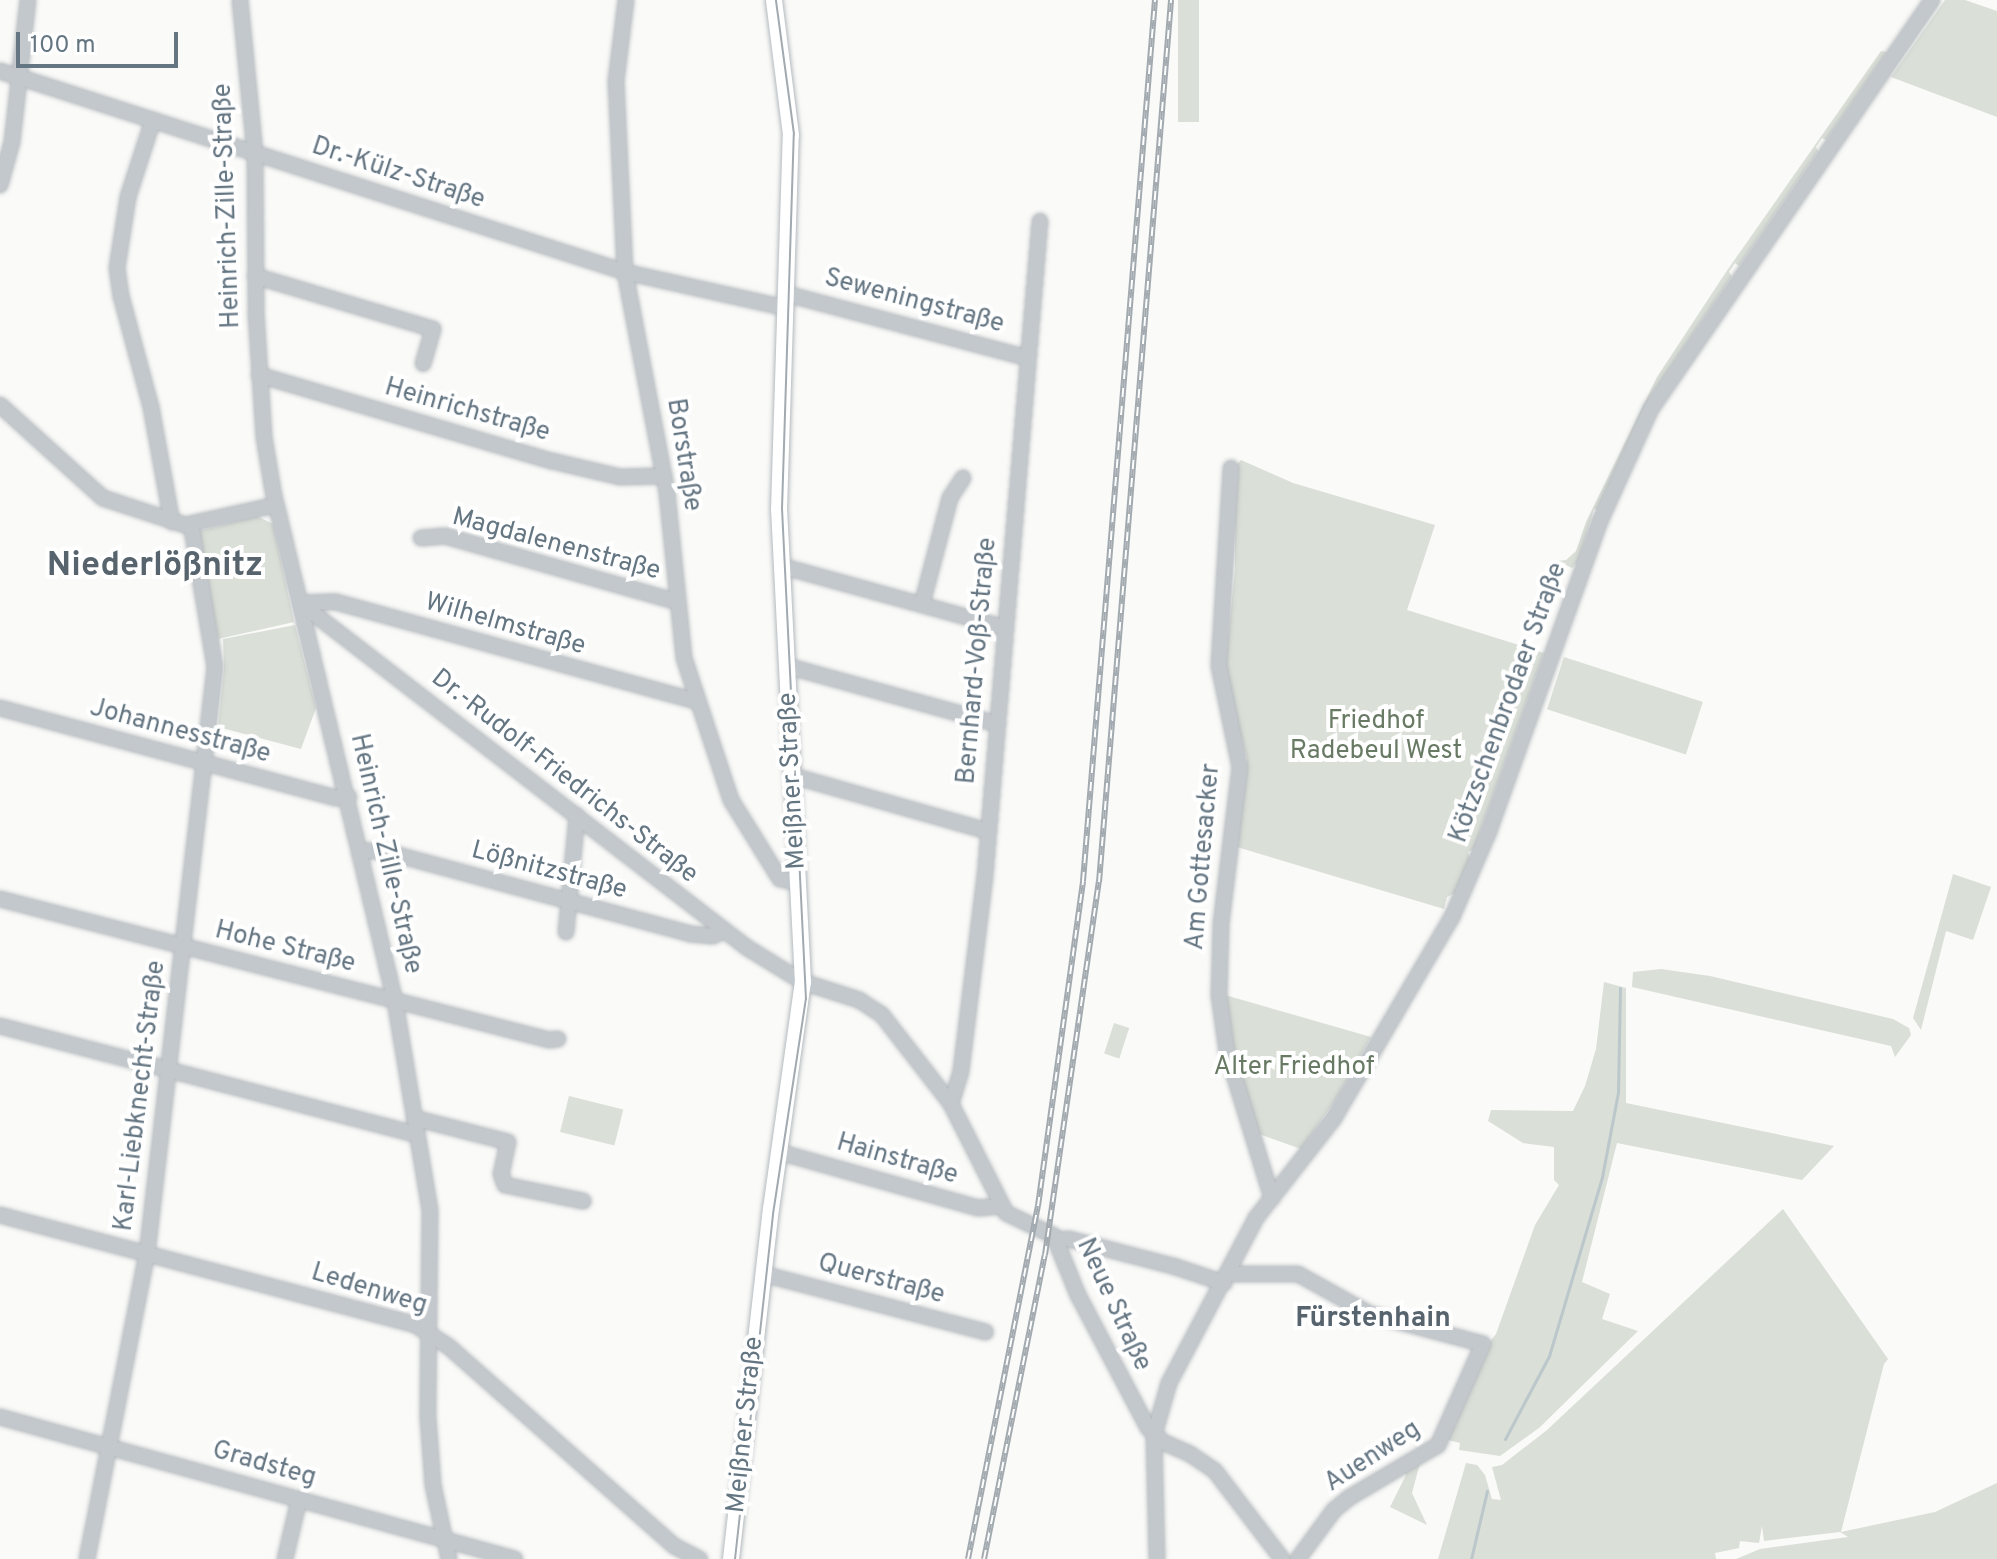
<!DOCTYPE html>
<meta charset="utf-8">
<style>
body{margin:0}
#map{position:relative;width:1997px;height:1559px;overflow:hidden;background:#fafaf8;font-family:Overpass,sans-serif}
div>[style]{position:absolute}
.green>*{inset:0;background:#dadfd7;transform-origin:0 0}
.stream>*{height:3px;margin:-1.5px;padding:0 1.5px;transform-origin:1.5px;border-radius:1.5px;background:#bbc7cb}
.roads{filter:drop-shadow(0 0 2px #b5babe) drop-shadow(0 0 2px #b5babe)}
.minor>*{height:14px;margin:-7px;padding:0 7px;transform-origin:7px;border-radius:7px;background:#c3c8cc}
.major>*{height:16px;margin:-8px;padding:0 8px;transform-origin:8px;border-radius:8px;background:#fff}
.tram>*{height:2px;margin:-1px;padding:0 1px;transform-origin:1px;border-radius:1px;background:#a2aab0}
.rail>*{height:6px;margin-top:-3px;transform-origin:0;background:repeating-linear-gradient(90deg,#fff 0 9px,#a2aab0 0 18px);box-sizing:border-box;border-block:2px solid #a2aab0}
span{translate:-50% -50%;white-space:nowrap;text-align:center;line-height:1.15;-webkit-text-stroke:8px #fff;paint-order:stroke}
.street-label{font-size:26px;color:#657683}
.park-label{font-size:26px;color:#687a64}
.neighbourhood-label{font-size:28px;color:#57646e;font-weight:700}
.district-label{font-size:34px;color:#57646e;font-weight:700}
.scale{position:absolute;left:16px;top:32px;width:162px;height:36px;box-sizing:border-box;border:4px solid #657683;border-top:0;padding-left:10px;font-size:24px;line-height:28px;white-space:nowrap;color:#657683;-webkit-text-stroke:6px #fff;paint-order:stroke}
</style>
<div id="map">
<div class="green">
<div style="left:1178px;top:0;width:21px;height:122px"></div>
<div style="clip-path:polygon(1945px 0,1965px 0,1997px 11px,1997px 117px,1891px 77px)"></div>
<div style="clip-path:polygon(1881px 51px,1887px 52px,1826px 140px,1822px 138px,1816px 147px,1818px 151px,1739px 266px,1735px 263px,1729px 272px,1732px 276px,1649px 399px,1597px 510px,1594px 509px,1578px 562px,1572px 568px,1557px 561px,1566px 560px,1576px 551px,1586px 522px,1657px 377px,1726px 272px)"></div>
<div style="clip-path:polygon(1241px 460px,1293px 483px,1435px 525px,1407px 610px,1544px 653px,1474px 849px,1468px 852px,1471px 861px,1457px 892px,1447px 897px,1444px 909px,1237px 847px,1247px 758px,1224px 679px,1235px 570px,1235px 466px)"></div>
<div style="clip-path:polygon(257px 516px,273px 524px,294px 622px,218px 639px,196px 532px)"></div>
<div style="clip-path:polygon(295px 625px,316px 708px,301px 749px,218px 727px,224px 669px,223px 639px)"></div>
<div style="left:1564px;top:657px;width:146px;height:55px;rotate:18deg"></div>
<div style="clip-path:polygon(1953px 874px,1991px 887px,1973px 940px,1946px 931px,1921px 1030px,1913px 1018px)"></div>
<div style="clip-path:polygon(1661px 969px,1710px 976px,1893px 1019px,1909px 1028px,1911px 1035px,1895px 1057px,1891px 1046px,1632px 987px,1633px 972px)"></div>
<div style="clip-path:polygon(1604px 982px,1626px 988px,1626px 1103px,1834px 1146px,1802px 1180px,1617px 1143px,1582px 1282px,1610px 1294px,1602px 1319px,1638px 1331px,1539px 1428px,1500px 1456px,1459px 1450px,1460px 1443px,1448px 1440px,1487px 1345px,1496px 1334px,1535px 1225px,1559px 1185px,1554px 1180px,1554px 1147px,1523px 1143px,1488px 1121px,1491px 1110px,1573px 1111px,1585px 1086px,1596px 1049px)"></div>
<div style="clip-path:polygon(1225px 995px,1371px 1037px,1336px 1099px,1301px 1149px,1259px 1134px,1233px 1052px)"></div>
<div style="left:1114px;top:1023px;width:16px;height:32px;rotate:18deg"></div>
<div style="left:569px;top:1096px;width:56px;height:37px;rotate:14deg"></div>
<div style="clip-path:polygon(1783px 1209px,1888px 1359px,1884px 1364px,1841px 1532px,1935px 1512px,1997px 1483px,1997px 1559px,1736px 1559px,1760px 1549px,1848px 1537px,1840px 1532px,1764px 1541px,1762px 1526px,1759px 1543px,1740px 1541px,1739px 1548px,1715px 1553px,1716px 1559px,1438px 1559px,1466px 1463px,1477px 1465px,1485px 1475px,1492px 1499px,1501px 1500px,1492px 1467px,1502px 1465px,1547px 1430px)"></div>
<div style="clip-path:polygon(1420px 1463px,1412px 1493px,1427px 1525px,1390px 1507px,1406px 1475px,1404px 1472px)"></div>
</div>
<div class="stream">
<div style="left:1505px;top:1439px;width:94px;rotate:-62.1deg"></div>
<div style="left:1549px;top:1356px;width:187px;rotate:-73.5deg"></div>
<div style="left:1602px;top:1177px;width:86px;rotate:-79.3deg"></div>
<div style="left:1618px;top:1092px;width:104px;rotate:-88.9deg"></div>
<div style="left:1471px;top:1559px;width:70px;rotate:-76.8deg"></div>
</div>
<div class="roads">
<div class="minor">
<div style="left:240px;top:0;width:155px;rotate:84.4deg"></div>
<div style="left:255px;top:154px;width:159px;rotate:89.6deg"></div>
<div style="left:256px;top:313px;width:124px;rotate:86.3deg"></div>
<div style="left:264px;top:437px;width:55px;rotate:80.5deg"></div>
<div style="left:273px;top:491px;width:524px;rotate:76.55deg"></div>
<div style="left:395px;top:1001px;width:212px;rotate:80.5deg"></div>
<div style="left:430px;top:1210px;width:208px;rotate:90.6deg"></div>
<div style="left:428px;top:1418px;width:67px;rotate:85.7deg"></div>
<div style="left:433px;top:1485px;width:76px;rotate:77.8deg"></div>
<div style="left:626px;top:0;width:82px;rotate:97deg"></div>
<div style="left:616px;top:81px;width:191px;rotate:87.3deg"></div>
<div style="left:625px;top:272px;width:225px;rotate:79.2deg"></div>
<div style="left:667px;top:493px;width:166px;rotate:84.1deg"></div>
<div style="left:684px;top:658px;width:150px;rotate:71.7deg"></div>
<div style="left:731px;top:800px;width:93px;rotate:58.2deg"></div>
<div style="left:780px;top:879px;width:19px;rotate:12deg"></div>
<div style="left:0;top:71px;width:657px;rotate:17.83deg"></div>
<div style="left:625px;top:272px;width:165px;rotate:12.6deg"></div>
<div style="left:153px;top:120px;width:81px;rotate:108deg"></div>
<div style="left:128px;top:197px;width:72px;rotate:98.8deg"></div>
<div style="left:117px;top:268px;width:28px;rotate:82deg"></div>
<div style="left:121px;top:296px;width:115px;rotate:74.9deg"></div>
<div style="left:151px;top:407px;width:117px;rotate:79.7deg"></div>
<div style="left:0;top:185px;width:45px;rotate:-74.4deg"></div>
<div style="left:12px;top:142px;width:143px;rotate:-83.6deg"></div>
<div style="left:255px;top:276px;width:186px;rotate:16.6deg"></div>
<div style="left:433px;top:329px;width:36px;rotate:106deg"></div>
<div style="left:787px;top:294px;width:249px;rotate:14.9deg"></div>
<div style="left:259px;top:375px;width:305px;rotate:16.4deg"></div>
<div style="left:552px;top:461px;width:70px;rotate:13.2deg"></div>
<div style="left:620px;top:477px;width:44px;rotate:-1.3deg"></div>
<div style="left:0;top:405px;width:139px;rotate:42.1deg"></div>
<div style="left:103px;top:498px;width:86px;rotate:18.2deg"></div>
<div style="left:185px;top:525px;width:93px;rotate:-12.4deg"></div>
<div style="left:1231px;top:468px;width:198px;rotate:93.5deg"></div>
<div style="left:1219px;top:666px;width:103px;rotate:78.3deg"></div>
<div style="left:1240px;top:767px;width:159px;rotate:96.9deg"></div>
<div style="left:1221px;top:925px;width:70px;rotate:91.6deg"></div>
<div style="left:1219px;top:995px;width:58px;rotate:82deg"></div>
<div style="left:1227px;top:1052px;width:153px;rotate:72.9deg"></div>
<div style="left:421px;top:538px;width:24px;rotate:-5deg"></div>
<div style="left:445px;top:536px;width:242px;rotate:15.8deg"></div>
<div style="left:781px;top:566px;width:233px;rotate:15.4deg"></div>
<div style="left:300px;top:603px;width:563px;rotate:37.64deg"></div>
<div style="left:746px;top:947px;width:67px;rotate:31.6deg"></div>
<div style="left:803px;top:982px;width:59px;rotate:17.8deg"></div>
<div style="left:859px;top:1000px;width:27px;rotate:33deg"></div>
<div style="left:882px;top:1015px;width:113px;rotate:52.2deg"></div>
<div style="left:951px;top:1104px;width:122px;rotate:63.2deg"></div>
<div style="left:1006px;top:1213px;width:53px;rotate:25.6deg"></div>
<div style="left:1054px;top:1236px;width:64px;rotate:67.9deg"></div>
<div style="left:1078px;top:1295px;width:150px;rotate:62.2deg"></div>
<div style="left:1148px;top:1428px;width:21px;rotate:43deg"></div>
<div style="left:1163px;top:1442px;width:30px;rotate:24deg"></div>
<div style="left:1190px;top:1454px;width:30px;rotate:34deg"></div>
<div style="left:1215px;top:1471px;width:111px;rotate:52.7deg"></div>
<div style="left:300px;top:603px;width:36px;rotate:-2deg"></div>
<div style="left:336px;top:602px;width:373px;rotate:15.4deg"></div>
<div style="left:922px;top:604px;width:110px;rotate:-75.2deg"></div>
<div style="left:950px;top:498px;width:24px;rotate:-57deg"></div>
<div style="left:787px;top:666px;width:218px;rotate:15.4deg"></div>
<div style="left:0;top:708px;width:347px;rotate:15deg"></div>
<div style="left:335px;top:798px;width:14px;rotate:-4deg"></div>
<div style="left:793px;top:776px;width:203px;rotate:15.8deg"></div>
<div style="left:361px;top:851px;width:22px"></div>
<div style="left:383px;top:851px;width:318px;rotate:15.1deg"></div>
<div style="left:690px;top:934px;width:23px;rotate:5deg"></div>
<div style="left:713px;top:936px;width:11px;rotate:-27deg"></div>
<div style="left:0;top:899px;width:567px;rotate:14.4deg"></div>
<div style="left:549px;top:1040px;width:9px;rotate:-6deg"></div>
<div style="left:566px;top:932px;width:117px;rotate:-84.6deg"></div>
<div style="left:0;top:1026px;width:431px;rotate:14.6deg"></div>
<div style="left:951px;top:1104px;width:34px;rotate:-73deg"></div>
<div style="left:961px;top:1071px;width:196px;rotate:-83deg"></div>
<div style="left:985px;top:876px;width:657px;rotate:-85.2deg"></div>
<div style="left:414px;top:1118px;width:97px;rotate:14.3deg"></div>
<div style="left:508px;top:1142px;width:33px;rotate:102deg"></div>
<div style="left:501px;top:1174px;width:12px;rotate:70deg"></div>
<div style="left:505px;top:1185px;width:80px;rotate:11.6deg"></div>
<div style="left:779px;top:1152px;width:207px;rotate:15.7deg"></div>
<div style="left:978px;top:1208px;width:24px;rotate:-5deg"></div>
<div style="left:0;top:1215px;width:428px;rotate:14.8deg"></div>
<div style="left:414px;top:1324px;width:40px;rotate:32.9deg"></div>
<div style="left:448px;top:1346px;width:302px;rotate:41.5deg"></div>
<div style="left:674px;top:1546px;width:29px;rotate:27deg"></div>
<div style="left:1056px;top:1240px;width:13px;rotate:-4deg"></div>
<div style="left:1069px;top:1239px;width:107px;rotate:14.6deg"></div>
<div style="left:1173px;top:1266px;width:54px;rotate:18.4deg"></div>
<div style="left:763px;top:1274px;width:230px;rotate:14.6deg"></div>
<div style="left:1229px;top:1274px;width:69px"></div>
<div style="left:1298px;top:1274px;width:82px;rotate:29.1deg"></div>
<div style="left:1370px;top:1314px;width:117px;rotate:14.9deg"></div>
<div style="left:1483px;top:1344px;width:111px;rotate:114deg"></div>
<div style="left:1438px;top:1445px;width:102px;rotate:149.4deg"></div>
<div style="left:1350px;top:1497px;width:21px;rotate:141deg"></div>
<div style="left:1334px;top:1510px;width:61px;rotate:126.3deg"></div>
<div style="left:0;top:1417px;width:534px;rotate:15.42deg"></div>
<div style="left:87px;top:1559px;width:311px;rotate:-78.9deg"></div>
<div style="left:147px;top:1254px;width:591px;rotate:-83.39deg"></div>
<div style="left:215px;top:667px;width:145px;rotate:-99.5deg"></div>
<div style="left:285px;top:1559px;width:61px;rotate:-76.7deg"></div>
<div style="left:1157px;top:1559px;width:124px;rotate:-91.4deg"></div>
<div style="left:1154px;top:1435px;width:54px;rotate:-73.9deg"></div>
<div style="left:1169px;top:1383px;width:187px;rotate:-62.2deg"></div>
<div style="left:1256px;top:1218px;width:127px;rotate:-52deg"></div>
<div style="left:1334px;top:1118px;width:233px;rotate:-59.6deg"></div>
<div style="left:1452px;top:917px;width:94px;rotate:-66.7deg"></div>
<div style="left:1489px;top:831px;width:331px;rotate:-70.3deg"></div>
<div style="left:1601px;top:519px;width:121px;rotate:-65.6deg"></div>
<div style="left:1651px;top:409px;width:496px;rotate:-55.5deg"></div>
</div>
<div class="major">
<div style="left:731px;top:1559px;width:352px;rotate:-83.5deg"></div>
<div style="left:771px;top:1209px;width:229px;rotate:-82deg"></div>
<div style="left:803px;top:982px;width:473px;rotate:-92.9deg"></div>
<div style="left:779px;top:510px;width:375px;rotate:-88.2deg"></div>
<div style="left:791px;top:135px;width:136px;rotate:-97.2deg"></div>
</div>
</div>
<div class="tram">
<div style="left:735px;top:1559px;width:347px;rotate:-83.7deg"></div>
<div style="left:773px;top:1214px;width:218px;rotate:-81.3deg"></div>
<div style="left:806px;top:999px;width:491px;rotate:-92.8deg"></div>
<div style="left:782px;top:509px;width:375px;rotate:-88.2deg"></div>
<div style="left:794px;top:134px;width:135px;rotate:-97.7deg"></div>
</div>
<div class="rail">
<div style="left:968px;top:1559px;width:360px;rotate:-78.8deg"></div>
<div style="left:1038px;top:1206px;width:328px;rotate:-82.1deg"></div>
<div style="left:1083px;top:881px;width:884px;rotate:-85.33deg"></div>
<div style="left:984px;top:1559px;width:310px;rotate:-78.7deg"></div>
<div style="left:1045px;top:1255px;width:377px;rotate:-81.8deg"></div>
<div style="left:1099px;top:882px;width:885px;rotate:-85.33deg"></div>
</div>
<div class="street-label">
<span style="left:398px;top:174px;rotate:18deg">Dr.-Külz-Straße</span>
<span style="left:228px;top:206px;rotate:-92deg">Heinrich-Zille-Straße</span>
<span style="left:914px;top:302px;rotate:15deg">Seweningstraße</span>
<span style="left:467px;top:411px;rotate:16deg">Heinrichstraße</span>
<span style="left:683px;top:455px;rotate:81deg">Borstraße</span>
<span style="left:556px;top:545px;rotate:15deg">Magdalenenstraße</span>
<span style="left:505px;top:625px;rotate:16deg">Wilhelmstraße</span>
<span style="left:978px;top:661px;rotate:-85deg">Bernhard-Voß-Straße</span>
<span style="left:1509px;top:703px;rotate:-70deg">Kötzschenbrodaer Straße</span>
<span style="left:180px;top:732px;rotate:15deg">Johannesstraße</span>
<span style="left:564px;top:777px;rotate:38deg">Dr.-Rudolf-Friedrichs-Straße</span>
<span style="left:793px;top:781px;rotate:-93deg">Meißner Straße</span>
<span style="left:385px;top:854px;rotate:77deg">Heinrich-Zille-Straße</span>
<span style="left:1204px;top:857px;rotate:-85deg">Am Gottesacker</span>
<span style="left:549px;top:871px;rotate:15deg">Lößnitzstraße</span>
<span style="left:285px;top:948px;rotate:14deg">Hohe Straße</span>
<span style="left:141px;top:1096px;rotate:-83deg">Karl-Liebknecht-Straße</span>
<span style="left:897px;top:1160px;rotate:16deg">Hainstraße</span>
<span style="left:881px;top:1280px;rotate:15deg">Querstraße</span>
<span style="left:369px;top:1290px;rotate:17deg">Ledenweg</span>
<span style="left:1113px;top:1305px;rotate:65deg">Neue Straße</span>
<span style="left:746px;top:1425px;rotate:-84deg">Meißner Straße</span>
<span style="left:1373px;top:1457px;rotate:-33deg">Auenweg</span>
<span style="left:264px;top:1465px;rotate:16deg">Gradsteg</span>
</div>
<div class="park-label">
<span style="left:1376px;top:737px">Friedhof<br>Radebeul West</span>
<span style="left:1294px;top:1068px">Alter Friedhof</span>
</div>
<div class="neighbourhood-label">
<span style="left:1373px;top:1319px">Fürstenhain</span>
</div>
<div class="district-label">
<span style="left:155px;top:567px">Niederlößnitz</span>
</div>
<div class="scale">100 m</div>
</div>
